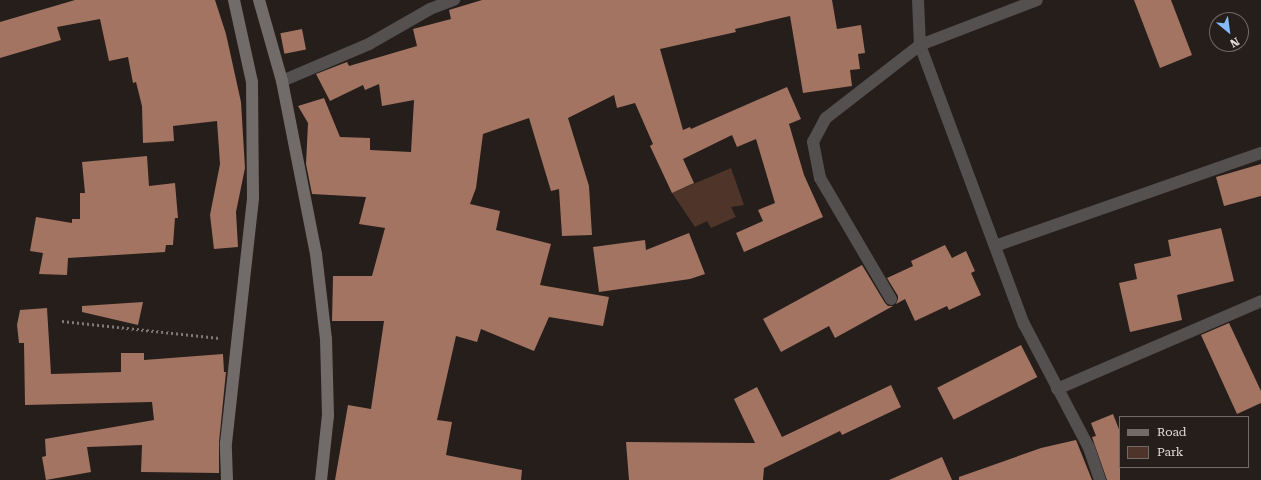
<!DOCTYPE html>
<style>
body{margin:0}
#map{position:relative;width:1261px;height:480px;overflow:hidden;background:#251e1b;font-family:"Roboto Serif",serif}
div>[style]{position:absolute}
.green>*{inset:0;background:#4e3429}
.building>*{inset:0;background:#a37461;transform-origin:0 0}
.path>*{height:2.5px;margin-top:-1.25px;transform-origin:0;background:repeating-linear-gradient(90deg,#7e7876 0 2px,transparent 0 5px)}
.street>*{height:12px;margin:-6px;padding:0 6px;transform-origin:6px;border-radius:6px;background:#54504f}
.secondary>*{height:12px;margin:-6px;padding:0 6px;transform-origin:6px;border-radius:6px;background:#716b69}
span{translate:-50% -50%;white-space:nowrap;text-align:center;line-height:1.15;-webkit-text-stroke:4px #251e1b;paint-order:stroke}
.legend{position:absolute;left:1119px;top:416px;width:130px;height:52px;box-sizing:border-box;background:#251e1b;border:1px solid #716a68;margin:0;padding:5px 7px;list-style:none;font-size:12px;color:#e2dddb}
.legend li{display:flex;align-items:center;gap:8px;height:20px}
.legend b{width:20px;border:1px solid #716a68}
.north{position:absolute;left:1209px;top:12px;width:40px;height:40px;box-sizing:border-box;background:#251e1b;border:1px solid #716a68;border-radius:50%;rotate:151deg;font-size:11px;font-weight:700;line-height:16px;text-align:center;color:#e2dddb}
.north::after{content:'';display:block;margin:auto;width:14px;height:18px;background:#86bbfb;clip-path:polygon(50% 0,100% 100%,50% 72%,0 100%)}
</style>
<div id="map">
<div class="green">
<div style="clip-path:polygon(731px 168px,744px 205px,731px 207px,736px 217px,711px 228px,707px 221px,695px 227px,672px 193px)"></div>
</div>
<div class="building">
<div style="clip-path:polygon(75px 0,215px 0,226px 34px,241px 102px,245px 168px,236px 212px,238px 247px,214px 249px,210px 215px,220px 164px,217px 121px,173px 126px,174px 141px,143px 143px,142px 106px,136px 82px,133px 83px,128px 57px,109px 61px,100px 19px,57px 27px,61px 40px,0 58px,0 22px)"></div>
<div style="clip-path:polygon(482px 0,832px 0,837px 29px,861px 25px,865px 53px,858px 54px,860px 69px,850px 70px,852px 86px,803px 93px,790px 16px,735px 29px,736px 32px,660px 49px,683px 130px,690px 127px,691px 129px,787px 87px,801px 119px,789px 124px,804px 175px,823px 217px,744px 252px,736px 233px,763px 221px,758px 210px,775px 203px,756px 139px,737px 147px,732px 135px,683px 159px,694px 183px,672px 193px,650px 146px,653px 144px,635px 103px,617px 108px,614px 95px,568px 118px,589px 186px,592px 235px,562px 236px,559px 189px,551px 191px,529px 118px,483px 134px,476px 188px,470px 204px,500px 211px,496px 230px,551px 244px,540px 285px,609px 297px,603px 326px,549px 317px,534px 351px,481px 329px,477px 342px,456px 336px,437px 420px,452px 422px,446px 455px,522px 470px,521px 480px,335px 480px,348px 405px,371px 409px,384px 321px,332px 321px,333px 276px,372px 276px,385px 228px,359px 224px,366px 197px,312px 194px,306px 164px,308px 123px,298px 106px,324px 98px,340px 137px,370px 138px,370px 150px,411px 152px,414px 100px,382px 106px,379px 84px,365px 90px,363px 85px,330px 101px,316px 74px,347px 62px,349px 66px,417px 46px,413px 29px,451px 19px,449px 10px)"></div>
<div style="clip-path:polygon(1134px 0,1171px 0,1192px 55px,1160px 68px)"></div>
<div style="left:302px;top:29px;width:21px;height:22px;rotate:79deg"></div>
<div style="clip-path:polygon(147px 156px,149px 186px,175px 183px,178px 218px,175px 218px,173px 245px,166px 245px,165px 252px,68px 258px,67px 275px,39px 274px,43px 253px,30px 251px,36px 217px,72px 223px,72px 219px,80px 219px,80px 193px,85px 193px,82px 162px)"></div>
<div style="clip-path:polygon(1261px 164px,1261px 196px,1224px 206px,1216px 177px)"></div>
<div style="clip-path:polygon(1221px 228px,1234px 281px,1177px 295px,1182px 320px,1130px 332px,1119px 283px,1137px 279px,1134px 264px,1171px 256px,1168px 240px)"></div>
<div style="clip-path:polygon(689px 233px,705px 274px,690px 279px,599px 292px,593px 247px,645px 240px,646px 250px)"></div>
<div style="clip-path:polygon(945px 245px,952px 258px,966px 251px,975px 271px,971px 273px,981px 295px,949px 310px,947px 306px,915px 321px,905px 299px,896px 304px,898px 299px,898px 296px,887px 278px,913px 266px,911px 261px)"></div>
<div style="clip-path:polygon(862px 265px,885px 303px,888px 306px,893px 306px,835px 338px,829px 326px,781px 352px,763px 319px)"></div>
<div style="clip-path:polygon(143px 302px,138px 325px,82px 312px,82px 306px)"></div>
<div style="clip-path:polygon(47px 308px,51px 374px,121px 372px,121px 353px,144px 353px,144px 360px,223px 354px,224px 372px,226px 372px,219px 442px,219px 473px,141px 472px,142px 445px,87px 447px,91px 472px,46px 480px,42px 457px,46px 456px,45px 439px,154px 420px,152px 402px,25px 405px,24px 343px,19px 343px,17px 325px,20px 310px)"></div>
<div style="clip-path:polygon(1229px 323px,1261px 391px,1261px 403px,1237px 414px,1201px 335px)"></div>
<div style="left:1021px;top:345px;width:36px;height:94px;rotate:63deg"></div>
<div style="clip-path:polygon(891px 385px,901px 407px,842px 435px,840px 431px,764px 468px,763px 480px,629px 480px,626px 442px,755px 443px,734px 399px,757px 387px,782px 437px)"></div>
<div style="clip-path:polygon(1113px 414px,1120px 432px,1120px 480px,1107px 480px,1092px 437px,1096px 436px,1091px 423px)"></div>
<div style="clip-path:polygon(1076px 440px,1092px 480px,959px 480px,959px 477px,1041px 448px)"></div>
<div style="clip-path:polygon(942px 457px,952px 480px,889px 480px)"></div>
</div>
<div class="path">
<div style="left:62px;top:321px;width:158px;rotate:6.2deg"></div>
</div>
<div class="street">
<div style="left:918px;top:0;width:45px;rotate:87.5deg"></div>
<div style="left:920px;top:45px;width:298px;rotate:69.6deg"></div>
<div style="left:1024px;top:324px;width:140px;rotate:62.3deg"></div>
<div style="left:1089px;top:448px;width:34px;rotate:71deg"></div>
<div style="left:282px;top:81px;width:95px;rotate:-23deg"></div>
<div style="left:369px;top:44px;width:70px;rotate:-29.8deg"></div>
<div style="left:430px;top:9px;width:26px;rotate:-21deg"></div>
<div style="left:995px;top:246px;width:282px;rotate:-19.3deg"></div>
<div style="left:891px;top:299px;width:140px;rotate:-120.4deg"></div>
<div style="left:820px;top:178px;width:37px;rotate:-101deg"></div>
<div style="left:813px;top:142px;width:27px;rotate:-62deg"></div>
<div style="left:826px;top:118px;width:119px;rotate:-37.8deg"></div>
<div style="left:920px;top:45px;width:125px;rotate:-21deg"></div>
<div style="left:1057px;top:389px;width:222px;rotate:-23.3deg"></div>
</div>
<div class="secondary">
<div style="left:259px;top:0;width:84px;rotate:74.1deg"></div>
<div style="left:282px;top:81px;width:176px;rotate:78.9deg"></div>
<div style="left:316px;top:254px;width:86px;rotate:83.3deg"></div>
<div style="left:326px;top:339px;width:76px;rotate:88.5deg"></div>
<div style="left:328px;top:415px;width:65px;rotate:96.1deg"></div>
<div style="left:227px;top:480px;width:37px;rotate:-92deg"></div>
<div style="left:226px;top:443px;width:246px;rotate:-83.7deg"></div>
<div style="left:253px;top:198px;width:116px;rotate:-90.5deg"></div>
<div style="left:252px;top:82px;width:84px;rotate:-102.4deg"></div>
</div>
<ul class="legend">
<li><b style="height:5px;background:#716b69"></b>Road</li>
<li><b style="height:11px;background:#4e3429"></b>Park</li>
</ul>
<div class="north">N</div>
</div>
